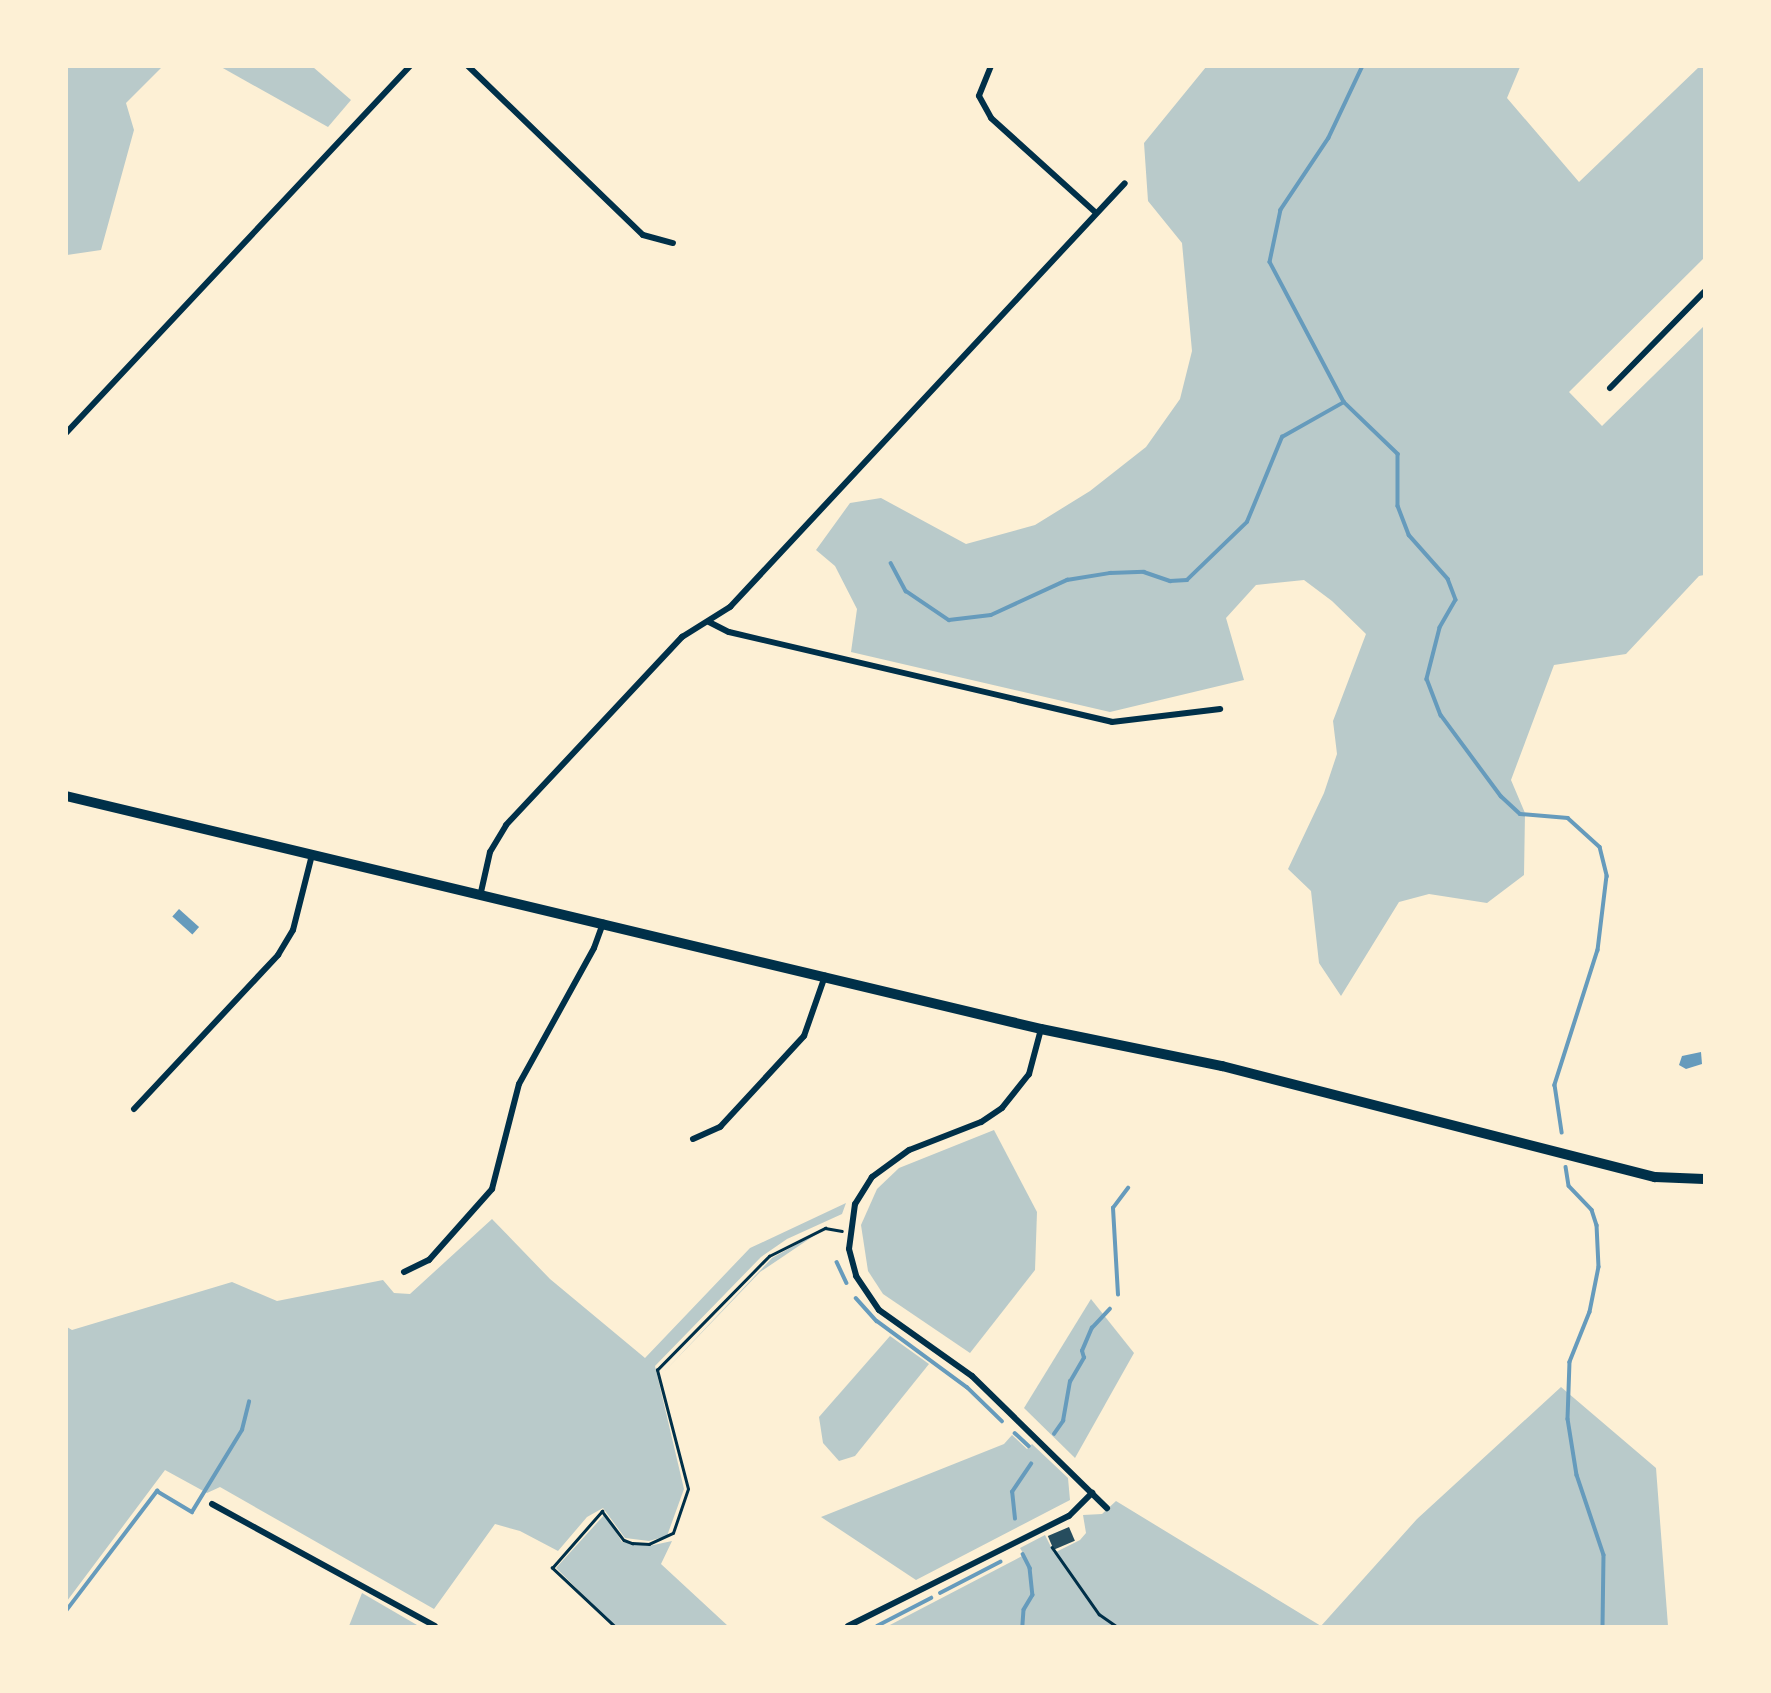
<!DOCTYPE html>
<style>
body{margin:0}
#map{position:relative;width:1771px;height:1693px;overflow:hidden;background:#fdf0d5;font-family:"Sofia Sans Condensed",sans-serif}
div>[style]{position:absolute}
.green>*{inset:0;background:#b9caca}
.water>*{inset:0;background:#669bbc;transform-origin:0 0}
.stream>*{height:3.5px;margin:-1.75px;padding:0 1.75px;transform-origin:1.75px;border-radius:1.75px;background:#669bbc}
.building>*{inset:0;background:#264d5e;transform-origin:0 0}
.path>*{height:2.5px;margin:-1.25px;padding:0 1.25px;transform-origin:1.25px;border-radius:1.25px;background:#003049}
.minor>*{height:6px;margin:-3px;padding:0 3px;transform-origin:3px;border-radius:3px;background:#003049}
.secondary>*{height:10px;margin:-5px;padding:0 5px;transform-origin:5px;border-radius:5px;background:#003049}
span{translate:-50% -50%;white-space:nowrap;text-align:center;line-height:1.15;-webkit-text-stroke:6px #fdf0d5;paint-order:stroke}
.frame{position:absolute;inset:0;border:68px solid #fdf0d5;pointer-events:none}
</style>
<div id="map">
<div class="green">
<div style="clip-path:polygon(66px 67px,162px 67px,126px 103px,134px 130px,101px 250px,67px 255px)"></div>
<div style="clip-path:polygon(221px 67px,313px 67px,351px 100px,328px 127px)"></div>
<div style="clip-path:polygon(1206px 67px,1520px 67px,1507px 98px,1579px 182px,1699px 67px,1704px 67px,1704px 258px,1569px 392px,1602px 426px,1704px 326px,1704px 575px,1699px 576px,1626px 654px,1554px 665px,1511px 780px,1525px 813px,1524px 875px,1487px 903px,1429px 894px,1399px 902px,1341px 996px,1319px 963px,1311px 891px,1288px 869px,1324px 793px,1337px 754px,1333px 721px,1366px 634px,1332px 601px,1304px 580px,1256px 585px,1226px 618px,1244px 680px,1110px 712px,851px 652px,857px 609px,835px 566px,816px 550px,850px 503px,881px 498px,966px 544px,1035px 525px,1090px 491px,1146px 447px,1180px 399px,1192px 351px,1182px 243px,1148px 201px,1144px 143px)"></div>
<div style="clip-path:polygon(994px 1130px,1037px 1212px,1035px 1270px,970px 1353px,883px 1294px,868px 1271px,861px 1225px,877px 1189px,899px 1168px)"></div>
<div style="clip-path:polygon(846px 1203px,842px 1214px,787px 1239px,761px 1257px,655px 1366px,684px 1489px,667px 1536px,649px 1541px,625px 1538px,603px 1508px,587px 1517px,558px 1551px,520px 1531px,495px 1524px,434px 1609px,220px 1487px,207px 1493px,165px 1470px,67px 1601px,67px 1327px,72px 1330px,232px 1282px,277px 1301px,383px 1280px,394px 1293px,410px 1294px,492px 1219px,550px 1279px,645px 1358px,750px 1248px)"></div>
<div style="clip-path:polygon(821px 1231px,760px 1272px,663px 1373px,772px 1258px)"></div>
<div style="clip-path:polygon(1091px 1299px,1134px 1353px,1075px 1458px,1024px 1408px)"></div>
<div style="clip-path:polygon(890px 1336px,929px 1364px,855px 1456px,839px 1461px,823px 1443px,819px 1417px)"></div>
<div style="clip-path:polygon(1561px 1387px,1656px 1468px,1668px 1626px,888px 1626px,1024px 1555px,1020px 1548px,1045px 1535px,1054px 1553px,1080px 1540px,1086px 1533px,1083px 1515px,1102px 1514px,1116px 1501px,1321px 1626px,1417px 1519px)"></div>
<div style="clip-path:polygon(1012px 1435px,1027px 1449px,1032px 1444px,1068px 1478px,1070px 1500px,916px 1580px,821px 1517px,1004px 1444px)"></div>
<div style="clip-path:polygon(605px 1514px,622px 1542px,649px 1546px,672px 1541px,661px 1564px,728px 1626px,615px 1626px,556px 1568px)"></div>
<div style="clip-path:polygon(362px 1593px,417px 1625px,417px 1626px,349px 1626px)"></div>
</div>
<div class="water">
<div style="left:179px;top:909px;width:27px;height:10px;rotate:42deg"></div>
<div style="clip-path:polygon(1701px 1052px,1702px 1064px,1686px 1069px,1679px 1065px,1682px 1056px)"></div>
</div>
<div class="stream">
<div style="left:1363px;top:66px;width:80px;rotate:115.3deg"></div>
<div style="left:1329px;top:138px;width:87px;rotate:123.7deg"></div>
<div style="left:1281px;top:210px;width:53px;rotate:101.9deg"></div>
<div style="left:1270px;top:262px;width:158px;rotate:62.1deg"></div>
<div style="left:1344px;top:402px;width:75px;rotate:43.9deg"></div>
<div style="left:1398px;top:454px;width:52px;rotate:90deg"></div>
<div style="left:1398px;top:506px;width:31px;rotate:69deg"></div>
<div style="left:1409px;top:535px;width:59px;rotate:48.4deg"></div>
<div style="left:1448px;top:579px;width:22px;rotate:69deg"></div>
<div style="left:1456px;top:600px;width:32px;rotate:120deg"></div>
<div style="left:1440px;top:628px;width:53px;rotate:104.3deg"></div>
<div style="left:1427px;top:679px;width:39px;rotate:69deg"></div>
<div style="left:1441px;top:715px;width:101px;rotate:53.5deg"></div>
<div style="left:1501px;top:796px;width:26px;rotate:43deg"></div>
<div style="left:1520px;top:814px;width:48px;rotate:4.8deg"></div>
<div style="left:1568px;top:818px;width:43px;rotate:42.2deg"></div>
<div style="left:1600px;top:847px;width:30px;rotate:76deg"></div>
<div style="left:1607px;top:876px;width:75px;rotate:96.9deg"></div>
<div style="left:1598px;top:950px;width:142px;rotate:107.7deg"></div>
<div style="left:1555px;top:1085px;width:48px;rotate:81.5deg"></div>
<div style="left:891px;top:563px;width:32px;rotate:62deg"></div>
<div style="left:906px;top:591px;width:52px;rotate:34deg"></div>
<div style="left:949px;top:620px;width:42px;rotate:-6.8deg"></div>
<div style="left:991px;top:615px;width:84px;rotate:-24.7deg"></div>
<div style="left:1067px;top:580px;width:44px;rotate:-9.2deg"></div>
<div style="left:1110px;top:573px;width:34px;rotate:-2deg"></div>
<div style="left:1144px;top:572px;width:28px;rotate:19deg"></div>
<div style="left:1170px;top:581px;width:17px;rotate:-3deg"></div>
<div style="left:1187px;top:580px;width:83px;rotate:-44deg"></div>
<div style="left:1247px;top:522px;width:92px;rotate:-67.6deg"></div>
<div style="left:1282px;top:437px;width:71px;rotate:-29.4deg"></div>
<div style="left:1566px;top:1167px;width:19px;rotate:81deg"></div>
<div style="left:1569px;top:1186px;width:33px;rotate:46deg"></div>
<div style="left:1592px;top:1210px;width:16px;rotate:72deg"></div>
<div style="left:1597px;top:1225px;width:42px;rotate:87.3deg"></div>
<div style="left:1599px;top:1267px;width:46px;rotate:101.3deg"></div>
<div style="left:1590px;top:1312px;width:54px;rotate:111.8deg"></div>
<div style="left:1570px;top:1362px;width:57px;rotate:92deg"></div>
<div style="left:1568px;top:1419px;width:57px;rotate:80.9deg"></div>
<div style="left:1577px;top:1475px;width:84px;rotate:71.4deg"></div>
<div style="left:1604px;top:1555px;width:71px;rotate:90.8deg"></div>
<div style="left:837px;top:1262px;width:23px;rotate:65deg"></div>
<div style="left:1118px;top:1295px;width:87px;rotate:-93.3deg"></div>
<div style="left:1113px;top:1208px;width:25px;rotate:-53deg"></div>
<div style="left:856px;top:1298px;width:31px;rotate:48deg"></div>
<div style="left:877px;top:1321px;width:112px;rotate:36.3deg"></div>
<div style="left:967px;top:1387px;width:49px;rotate:44.2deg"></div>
<div style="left:1015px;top:1433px;width:19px;rotate:43deg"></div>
<div style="left:1054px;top:1434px;width:16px;rotate:-55deg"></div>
<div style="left:1063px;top:1421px;width:40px;rotate:-80deg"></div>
<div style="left:1070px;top:1382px;width:28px;rotate:-60deg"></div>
<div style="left:1084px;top:1358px;width:7px;rotate:-106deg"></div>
<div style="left:1082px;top:1351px;width:25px;rotate:-67deg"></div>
<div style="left:1092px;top:1328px;width:26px;rotate:-47deg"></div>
<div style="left:1015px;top:1519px;width:27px;rotate:-96deg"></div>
<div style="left:1012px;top:1492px;width:34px;rotate:-56deg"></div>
<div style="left:1023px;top:1554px;width:16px;rotate:63deg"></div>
<div style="left:1030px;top:1568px;width:27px;rotate:84deg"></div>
<div style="left:1033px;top:1595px;width:17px;rotate:121deg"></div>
<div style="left:1024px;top:1610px;width:16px;rotate:94deg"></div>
<div style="left:940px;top:1593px;width:68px;rotate:-27.3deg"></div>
<div style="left:66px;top:1611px;width:151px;rotate:-52.8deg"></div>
<div style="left:157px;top:1491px;width:41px;rotate:31deg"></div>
<div style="left:192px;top:1512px;width:96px;rotate:-58.6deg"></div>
<div style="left:242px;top:1430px;width:29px;rotate:-76deg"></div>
<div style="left:877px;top:1626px;width:61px;rotate:-27.4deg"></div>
</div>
<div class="building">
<div style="left:1069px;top:1527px;width:15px;height:23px;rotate:67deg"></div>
</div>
<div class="path">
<div style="left:1052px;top:1547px;width:82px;rotate:55deg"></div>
<div style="left:1099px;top:1614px;width:21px;rotate:35deg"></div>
<div style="left:614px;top:1626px;width:85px;rotate:-136.9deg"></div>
<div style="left:552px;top:1568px;width:76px;rotate:-48.7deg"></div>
<div style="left:602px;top:1511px;width:36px;rotate:53deg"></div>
<div style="left:624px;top:1540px;width:9px;rotate:21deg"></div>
<div style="left:632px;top:1543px;width:17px;rotate:3deg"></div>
<div style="left:649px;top:1544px;width:26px;rotate:-25deg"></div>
<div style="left:673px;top:1533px;width:46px;rotate:-71.2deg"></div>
<div style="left:688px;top:1489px;width:123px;rotate:-104.6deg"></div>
<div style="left:657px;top:1370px;width:160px;rotate:-45.5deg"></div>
<div style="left:769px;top:1256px;width:63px;rotate:-26.6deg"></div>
<div style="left:825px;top:1228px;width:17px;rotate:10deg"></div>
</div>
<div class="minor">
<div style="left:468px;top:66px;width:243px;rotate:44deg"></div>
<div style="left:643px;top:235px;width:31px;rotate:15deg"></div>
<div style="left:991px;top:66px;width:32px;rotate:112deg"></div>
<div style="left:979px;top:96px;width:25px;rotate:61deg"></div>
<div style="left:991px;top:118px;width:140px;rotate:42.1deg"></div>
<div style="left:1610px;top:388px;width:134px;rotate:-45.6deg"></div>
<div style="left:66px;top:433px;width:503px;rotate:-46.85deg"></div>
<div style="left:709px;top:622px;width:22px;rotate:27deg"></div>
<div style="left:729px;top:632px;width:393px;rotate:13.2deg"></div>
<div style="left:1112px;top:722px;width:109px;rotate:-6.9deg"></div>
<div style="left:481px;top:892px;width:41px;rotate:-77.3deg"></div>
<div style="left:490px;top:852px;width:31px;rotate:-59deg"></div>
<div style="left:506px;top:825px;width:258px;rotate:-46.9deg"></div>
<div style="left:682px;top:637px;width:57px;rotate:-32deg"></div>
<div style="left:730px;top:607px;width:579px;rotate:-47.03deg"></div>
<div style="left:1041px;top:1029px;width:47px;rotate:104.9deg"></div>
<div style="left:1029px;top:1074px;width:43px;rotate:128.5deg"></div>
<div style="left:1002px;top:1108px;width:25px;rotate:146deg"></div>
<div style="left:981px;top:1122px;width:77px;rotate:158.7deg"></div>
<div style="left:909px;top:1150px;width:46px;rotate:143.9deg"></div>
<div style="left:872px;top:1177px;width:32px;rotate:122deg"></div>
<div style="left:855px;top:1204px;width:45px;rotate:97.6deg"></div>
<div style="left:849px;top:1249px;width:28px;rotate:75deg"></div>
<div style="left:856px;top:1276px;width:41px;rotate:55.9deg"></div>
<div style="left:879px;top:1310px;width:114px;rotate:35.4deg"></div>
<div style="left:972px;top:1376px;width:189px;rotate:44.4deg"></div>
<div style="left:134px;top:1109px;width:211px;rotate:-46.9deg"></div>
<div style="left:278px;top:955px;width:29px;rotate:-59deg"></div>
<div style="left:293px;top:930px;width:77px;rotate:-75.8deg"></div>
<div style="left:693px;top:1139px;width:30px;rotate:-24deg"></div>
<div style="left:720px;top:1127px;width:124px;rotate:-47.3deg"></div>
<div style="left:804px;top:1036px;width:64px;rotate:-70.7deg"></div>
<div style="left:404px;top:1272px;width:28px;rotate:-26deg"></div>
<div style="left:429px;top:1260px;width:95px;rotate:-48.4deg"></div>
<div style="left:492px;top:1189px;width:108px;rotate:-75.6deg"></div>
<div style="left:519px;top:1084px;width:155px;rotate:-61.1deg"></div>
<div style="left:594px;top:948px;width:27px;rotate:-70deg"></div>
<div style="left:212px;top:1504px;width:254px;rotate:28.7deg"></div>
<div style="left:848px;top:1626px;width:247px;rotate:-26.5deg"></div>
<div style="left:1069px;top:1516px;width:33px;rotate:-45deg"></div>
</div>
<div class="secondary">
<div style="left:66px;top:796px;width:1002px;rotate:13.44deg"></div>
<div style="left:1041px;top:1029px;width:185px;rotate:11.6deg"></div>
<div style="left:1222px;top:1066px;width:447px;rotate:14.4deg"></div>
<div style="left:1655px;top:1177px;width:49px;rotate:2.3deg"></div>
</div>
<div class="frame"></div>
</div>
